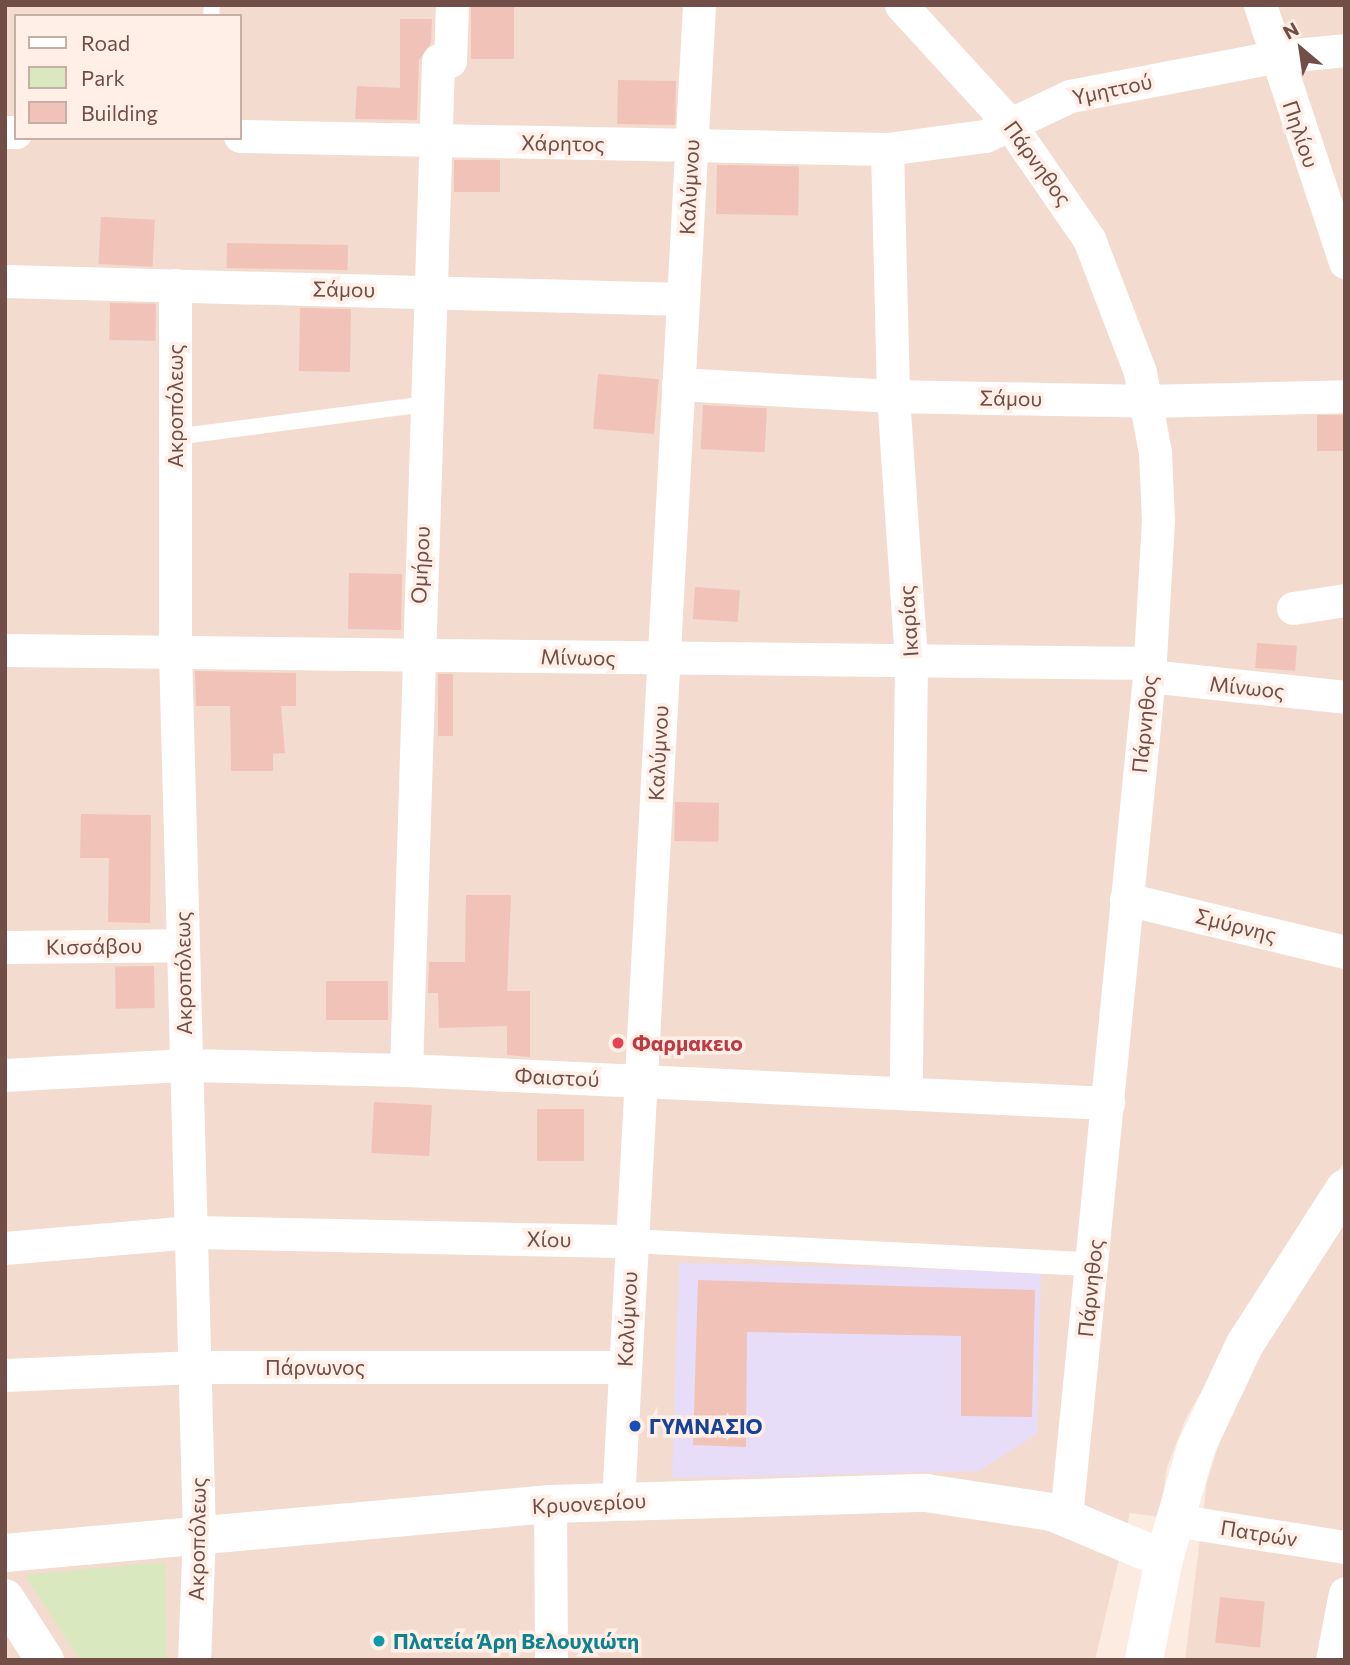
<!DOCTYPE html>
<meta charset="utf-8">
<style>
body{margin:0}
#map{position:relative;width:1350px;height:1665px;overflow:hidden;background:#fcebe0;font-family:Commissioner,sans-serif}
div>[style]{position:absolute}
.residential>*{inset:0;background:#f3dbcf}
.education>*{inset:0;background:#e8ddf8}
.green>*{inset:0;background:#d9e8bf}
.building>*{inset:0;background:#f1c2b8;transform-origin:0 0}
.service>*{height:16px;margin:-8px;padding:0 8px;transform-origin:8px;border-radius:8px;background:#fff}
.pedestrian>*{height:24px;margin:-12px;padding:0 12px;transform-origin:12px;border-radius:12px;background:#fff}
.minor>*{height:33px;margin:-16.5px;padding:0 16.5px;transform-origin:16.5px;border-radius:16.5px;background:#fff}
.tertiary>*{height:38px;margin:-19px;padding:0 19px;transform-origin:19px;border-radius:19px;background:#fff}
.dots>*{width:19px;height:19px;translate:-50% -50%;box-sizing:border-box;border:4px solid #ffefe6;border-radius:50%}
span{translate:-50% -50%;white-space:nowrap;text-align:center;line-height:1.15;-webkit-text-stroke:7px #ffefe6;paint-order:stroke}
.street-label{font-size:21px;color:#724e48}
.health-label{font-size:21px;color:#be3a42;font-weight:700}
.left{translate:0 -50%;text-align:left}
.transit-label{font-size:21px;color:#164399;font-weight:700}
.culture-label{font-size:21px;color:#0d838f;font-weight:700}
.frame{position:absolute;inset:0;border:7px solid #724e48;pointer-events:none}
.legend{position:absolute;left:14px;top:14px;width:228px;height:126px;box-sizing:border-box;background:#ffefe6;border:2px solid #c7afa7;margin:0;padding:9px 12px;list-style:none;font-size:21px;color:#724e48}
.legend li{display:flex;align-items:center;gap:14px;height:35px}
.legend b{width:35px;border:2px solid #c7afa7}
.north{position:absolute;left:1266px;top:14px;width:70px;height:70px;-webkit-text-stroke:5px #ffefe6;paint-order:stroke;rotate:331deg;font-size:19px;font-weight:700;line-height:28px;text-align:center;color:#724e48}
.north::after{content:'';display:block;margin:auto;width:24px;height:32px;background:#724e48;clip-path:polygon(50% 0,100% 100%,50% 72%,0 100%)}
</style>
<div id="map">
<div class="residential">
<div style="clip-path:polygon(evenodd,5px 5px,1345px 5px,1345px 1161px,1287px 1244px,1186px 1418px,1167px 1467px,1159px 1517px,1130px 1513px,1095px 1660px,5px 1660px,5px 5px,16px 16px,240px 16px,240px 138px,16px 138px,16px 16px)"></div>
<div style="clip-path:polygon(1345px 1220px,1345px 1660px,1185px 1660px,1207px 1482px,1235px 1393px)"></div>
</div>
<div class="education">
<div style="clip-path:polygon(679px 1263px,1041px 1272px,1037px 1434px,979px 1471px,672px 1478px)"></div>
</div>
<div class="green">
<div style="clip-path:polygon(165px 1562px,167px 1660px,80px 1660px,25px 1575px)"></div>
</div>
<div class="building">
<div style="left:471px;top:5px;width:43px;height:54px"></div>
<div style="clip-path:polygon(400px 19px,432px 19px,431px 43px,419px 60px,417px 120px,355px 119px,357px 86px,400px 88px)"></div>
<div style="left:618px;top:80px;width:58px;height:44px;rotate:1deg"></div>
<div style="left:454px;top:160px;width:46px;height:32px"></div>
<div style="left:717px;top:165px;width:82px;height:49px;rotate:1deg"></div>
<div style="left:101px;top:217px;width:54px;height:47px;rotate:3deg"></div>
<div style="left:227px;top:243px;width:121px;height:25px;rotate:1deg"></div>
<div style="left:110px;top:303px;width:46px;height:37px;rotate:1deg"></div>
<div style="left:300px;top:308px;width:51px;height:63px;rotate:1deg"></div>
<div style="left:598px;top:374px;width:61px;height:55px;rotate:5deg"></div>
<div style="left:703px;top:405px;width:64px;height:44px;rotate:3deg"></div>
<div style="left:1345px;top:415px;width:36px;height:28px;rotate:90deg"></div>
<div style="left:349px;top:573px;width:53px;height:56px;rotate:1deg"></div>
<div style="left:695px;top:587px;width:45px;height:32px;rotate:4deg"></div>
<div style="left:1257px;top:643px;width:40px;height:25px;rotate:4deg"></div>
<div style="clip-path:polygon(195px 671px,296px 673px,296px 706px,281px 706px,285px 753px,273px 754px,273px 771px,231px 771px,230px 706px,196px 706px)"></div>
<div style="left:438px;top:674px;width:15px;height:62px"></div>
<div style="left:675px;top:802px;width:44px;height:39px;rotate:1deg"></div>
<div style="clip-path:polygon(81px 814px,151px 815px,150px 923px,108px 922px,109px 858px,80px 858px)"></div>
<div style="clip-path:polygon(466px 895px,511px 895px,507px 991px,530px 991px,530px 1057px,507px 1055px,507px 1026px,439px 1028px,438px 993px,428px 993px,429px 962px,465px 962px)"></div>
<div style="left:154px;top:966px;width:42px;height:39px;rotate:89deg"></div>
<div style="left:326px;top:981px;width:62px;height:39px"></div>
<div style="left:374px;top:1102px;width:58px;height:51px;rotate:3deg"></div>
<div style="left:537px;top:1109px;width:47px;height:52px"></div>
<div style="clip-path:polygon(698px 1280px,1035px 1290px,1032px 1417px,961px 1416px,961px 1336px,747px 1332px,746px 1447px,693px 1445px)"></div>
<div style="left:1220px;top:1597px;width:45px;height:46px;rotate:6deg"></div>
</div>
<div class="service">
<div style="left:211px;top:16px;width:11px;rotate:-85deg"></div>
<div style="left:175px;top:437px;width:254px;rotate:-7.5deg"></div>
</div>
<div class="pedestrian">
<div style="left:631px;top:1241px;width:462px;rotate:2.9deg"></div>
</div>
<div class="minor">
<div style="left:901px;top:5px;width:160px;rotate:47.5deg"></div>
<div style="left:1009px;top:123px;width:141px;rotate:55.4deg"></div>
<div style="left:1089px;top:239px;width:142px;rotate:69deg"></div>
<div style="left:1140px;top:372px;width:81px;rotate:79.4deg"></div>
<div style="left:1155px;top:452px;width:68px;rotate:87.5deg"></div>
<div style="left:1158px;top:520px;width:156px;rotate:93.3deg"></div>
<div style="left:1149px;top:676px;width:845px;rotate:95.64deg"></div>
<div style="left:1260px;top:5px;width:271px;rotate:71.7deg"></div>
<div style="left:450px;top:61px;width:56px;rotate:-88deg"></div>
<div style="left:5px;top:132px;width:11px"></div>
<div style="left:240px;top:136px;width:647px;rotate:1.15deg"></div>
<div style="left:887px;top:149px;width:99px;rotate:-7.6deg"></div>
<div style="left:985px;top:136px;width:94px;rotate:-25.2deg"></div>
<div style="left:1070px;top:96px;width:208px;rotate:-10.8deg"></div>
<div style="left:1274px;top:57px;width:71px;rotate:-5.6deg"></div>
<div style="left:887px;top:149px;width:247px;rotate:88.6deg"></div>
<div style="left:893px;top:396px;width:265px;rotate:86.1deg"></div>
<div style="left:911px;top:660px;width:432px;rotate:90.7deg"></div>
<div style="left:5px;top:281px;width:678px;rotate:1.52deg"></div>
<div style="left:175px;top:285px;width:367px;rotate:90deg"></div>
<div style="left:175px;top:652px;width:880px;rotate:88.44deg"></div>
<div style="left:199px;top:1532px;width:128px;rotate:92.2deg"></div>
<div style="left:678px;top:384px;width:215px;rotate:3.2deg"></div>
<div style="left:893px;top:396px;width:254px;rotate:1.1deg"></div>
<div style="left:1147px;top:401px;width:198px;rotate:-1.4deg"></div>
<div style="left:1293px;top:608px;width:53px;rotate:-8.7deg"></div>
<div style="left:5px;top:650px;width:1145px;rotate:0.65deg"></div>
<div style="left:1149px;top:676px;width:197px;rotate:6.1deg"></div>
<div style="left:1126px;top:899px;width:225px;rotate:13.6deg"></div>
<div style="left:5px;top:947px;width:178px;rotate:-0.6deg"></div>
<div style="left:406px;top:1070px;width:1010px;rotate:-88.18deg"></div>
<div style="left:5px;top:1075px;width:181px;rotate:-3.2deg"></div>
<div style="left:186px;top:1065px;width:220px;rotate:1.3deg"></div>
<div style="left:406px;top:1070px;width:703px;rotate:2.69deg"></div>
<div style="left:5px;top:1248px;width:187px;rotate:-4.9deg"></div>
<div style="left:191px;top:1232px;width:440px;rotate:1.2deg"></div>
<div style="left:5px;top:1375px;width:190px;rotate:-2.4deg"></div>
<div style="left:195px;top:1367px;width:430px"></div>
<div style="left:618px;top:1501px;width:1498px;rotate:-86.9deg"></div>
<div style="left:550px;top:1504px;width:156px;rotate:89.6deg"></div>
<div style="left:1174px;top:1520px;width:173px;rotate:9deg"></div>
<div style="left:1332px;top:1660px;width:68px;rotate:-79deg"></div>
</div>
<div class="tertiary">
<div style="left:5px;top:1553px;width:547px;rotate:-5.14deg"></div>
<div style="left:550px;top:1504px;width:376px;rotate:-1.7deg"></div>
<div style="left:926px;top:1493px;width:127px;rotate:8.6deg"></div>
<div style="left:1052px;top:1512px;width:121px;rotate:22.8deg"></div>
<div style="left:5px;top:1598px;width:74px;rotate:57.2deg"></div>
<div style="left:1144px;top:1660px;width:103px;rotate:-78.8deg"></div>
<div style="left:1164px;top:1559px;width:116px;rotate:-73.9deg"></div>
<div style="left:1196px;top:1448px;width:115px;rotate:-64.8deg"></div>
<div style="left:1245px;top:1344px;width:185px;rotate:-57.3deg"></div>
</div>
<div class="dots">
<div style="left:618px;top:1043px;background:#e0444e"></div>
<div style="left:635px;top:1426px;background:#1a4fb4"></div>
<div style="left:379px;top:1641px;background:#0f9aa8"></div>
</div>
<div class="street-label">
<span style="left:1112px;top:89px;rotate:-12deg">Υμηττού</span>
<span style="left:1301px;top:134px;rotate:71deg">Πηλίου</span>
<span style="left:563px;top:143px;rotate:1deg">Χάρητος</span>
<span style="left:1038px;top:163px;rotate:54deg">Πάρνηθος</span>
<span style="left:689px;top:187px;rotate:-87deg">Καλύμνου</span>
<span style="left:344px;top:289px;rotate:1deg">Σάμου</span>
<span style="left:1011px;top:398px;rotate:1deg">Σάμου</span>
<span style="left:175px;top:406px;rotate:-90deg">Ακροπόλεως</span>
<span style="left:420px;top:565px;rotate:-87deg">Ομήρου</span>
<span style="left:908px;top:621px;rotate:-94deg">Ικαρίας</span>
<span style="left:578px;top:657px;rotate:1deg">Μίνωος</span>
<span style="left:1247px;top:687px;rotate:6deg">Μίνωος</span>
<span style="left:1144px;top:724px;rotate:-84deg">Πάρνηθος</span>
<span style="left:658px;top:753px;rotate:-87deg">Καλύμνου</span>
<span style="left:1236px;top:925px;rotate:14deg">Σμύρνης</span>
<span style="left:94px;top:946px;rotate:-1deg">Κισσάβου</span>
<span style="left:183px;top:973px;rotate:-91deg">Ακροπόλεως</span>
<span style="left:557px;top:1077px;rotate:3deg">Φαιστού</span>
<span style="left:549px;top:1239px;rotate:1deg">Χίου</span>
<span style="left:1090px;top:1288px;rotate:-84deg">Πάρνηθος</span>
<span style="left:627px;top:1319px;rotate:-87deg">Καλύμνου</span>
<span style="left:315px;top:1367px">Πάρνωνος</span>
<span style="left:589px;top:1503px;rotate:-3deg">Κρυονερίου</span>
<span style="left:1259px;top:1533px;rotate:9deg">Πατρών</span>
<span style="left:197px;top:1539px;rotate:-89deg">Ακροπόλεως</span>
</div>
<div class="health-label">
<span class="left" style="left:632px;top:1043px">Φαρμακειο</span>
</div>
<div class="transit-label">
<span class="left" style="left:649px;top:1426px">ΓΥΜΝΑΣΙΟ</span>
</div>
<div class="culture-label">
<span class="left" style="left:393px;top:1641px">Πλατεία Άρη Βελουχιώτη</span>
</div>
<div class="frame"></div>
<ul class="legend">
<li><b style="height:9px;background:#fff"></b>Road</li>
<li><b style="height:19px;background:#d9e8bf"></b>Park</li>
<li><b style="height:19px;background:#f1c2b8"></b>Building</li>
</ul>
<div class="north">N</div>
</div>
